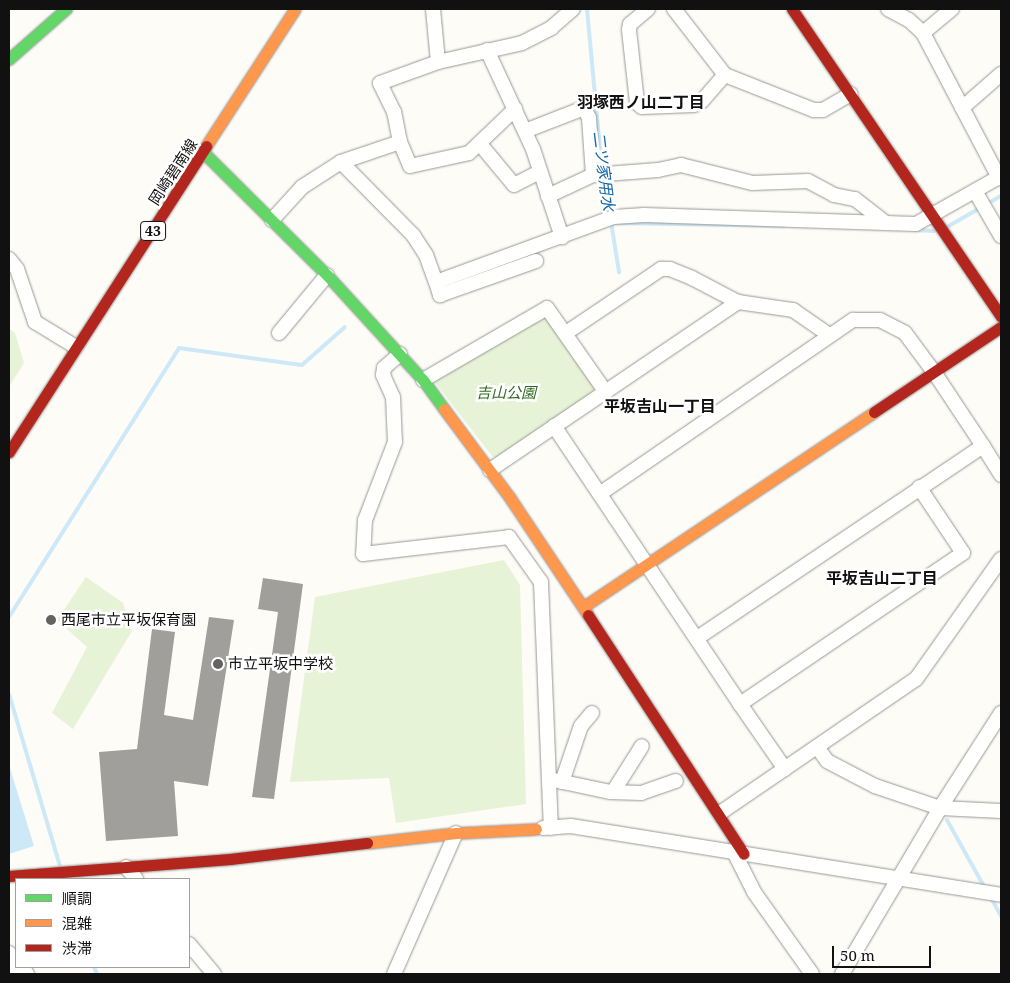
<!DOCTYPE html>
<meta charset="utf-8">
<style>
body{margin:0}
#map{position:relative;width:1010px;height:983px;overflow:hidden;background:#fdfcf7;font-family:"Noto Serif","Noto Sans JP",serif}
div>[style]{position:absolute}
.green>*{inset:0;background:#e7f3d7}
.water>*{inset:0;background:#cde8f7}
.stream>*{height:4px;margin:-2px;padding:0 2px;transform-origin:2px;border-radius:2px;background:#cde8f7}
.building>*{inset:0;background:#a19f9c}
.roads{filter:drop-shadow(0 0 1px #979795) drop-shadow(0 0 1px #979795)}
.street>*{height:14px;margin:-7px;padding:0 7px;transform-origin:7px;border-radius:7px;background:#fffffe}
.fast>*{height:11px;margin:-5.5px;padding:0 5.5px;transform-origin:5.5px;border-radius:5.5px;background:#63d668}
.slow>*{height:11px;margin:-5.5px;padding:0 5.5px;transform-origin:5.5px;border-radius:5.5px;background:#ff974d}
.jam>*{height:11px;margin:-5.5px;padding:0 5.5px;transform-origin:5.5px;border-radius:5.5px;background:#b3261e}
.dots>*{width:14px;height:14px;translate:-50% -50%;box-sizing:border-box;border:2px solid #fff;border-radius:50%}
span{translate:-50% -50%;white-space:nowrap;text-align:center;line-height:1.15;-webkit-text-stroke:5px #fff;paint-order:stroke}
.shield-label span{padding:1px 4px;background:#fff;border:1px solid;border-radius:4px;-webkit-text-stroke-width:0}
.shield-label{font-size:14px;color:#111;font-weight:700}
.street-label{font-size:15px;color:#111}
.park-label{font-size:15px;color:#2f6b1f;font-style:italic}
.poi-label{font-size:15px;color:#111}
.left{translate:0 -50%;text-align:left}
.neighbourhood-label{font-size:16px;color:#111;font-weight:700}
.water-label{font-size:16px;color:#1768a6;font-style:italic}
.frame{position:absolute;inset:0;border:10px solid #111;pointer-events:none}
.legend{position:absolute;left:15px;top:878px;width:175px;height:90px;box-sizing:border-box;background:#fff;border:1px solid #a0a0a0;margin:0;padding:6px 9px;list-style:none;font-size:15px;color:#111}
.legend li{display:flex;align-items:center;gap:10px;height:25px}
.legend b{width:25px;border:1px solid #a0a0a0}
.scale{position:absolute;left:832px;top:946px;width:99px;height:22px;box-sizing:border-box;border:2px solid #111;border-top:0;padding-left:6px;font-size:15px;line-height:18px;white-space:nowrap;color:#111;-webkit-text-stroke:4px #fff;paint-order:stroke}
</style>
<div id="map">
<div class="green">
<div style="clip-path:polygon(543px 316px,547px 316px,595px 387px,593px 393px,498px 458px,492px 456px,434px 381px)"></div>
<div style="clip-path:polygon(9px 329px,15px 333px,24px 363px,9px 387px)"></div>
<div style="clip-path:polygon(504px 560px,520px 585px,526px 804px,396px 823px,389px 778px,290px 782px,315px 597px)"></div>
<div style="clip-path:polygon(86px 577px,123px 603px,132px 631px,73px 729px,52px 713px,87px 647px,57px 620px)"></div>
</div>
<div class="water">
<div style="clip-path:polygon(9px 765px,34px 846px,9px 854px)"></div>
</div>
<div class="stream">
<div style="left:587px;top:9px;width:163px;rotate:84.7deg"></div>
<div style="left:603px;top:178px;width:37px;rotate:81deg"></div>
<div style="left:611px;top:222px;width:51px;rotate:80.9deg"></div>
<div style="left:618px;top:223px;width:166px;rotate:1deg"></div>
<div style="left:947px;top:227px;width:62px;rotate:-29.9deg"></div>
<div style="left:916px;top:230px;width:18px;rotate:3deg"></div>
<div style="left:9px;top:617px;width:318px;rotate:-57.7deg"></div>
<div style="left:179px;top:348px;width:124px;rotate:7.9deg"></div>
<div style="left:302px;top:365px;width:57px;rotate:-41.5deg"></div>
<div style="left:9px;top:694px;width:179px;rotate:73.5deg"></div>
<div style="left:947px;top:820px;width:80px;rotate:60.9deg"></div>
<div style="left:991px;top:898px;width:21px;rotate:61deg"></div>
<div style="left:94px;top:967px;width:8px;rotate:67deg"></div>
</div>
<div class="building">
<div style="clip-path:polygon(263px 578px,303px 584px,274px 799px,252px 797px,278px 612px,258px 609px)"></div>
<div style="clip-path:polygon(209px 617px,234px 620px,208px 786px,174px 781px,178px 836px,106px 841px,99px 752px,137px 749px,152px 629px,175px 632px,164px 715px,193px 720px)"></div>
</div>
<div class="roads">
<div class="street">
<div style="left:433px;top:9px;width:53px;rotate:84.6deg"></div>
<div style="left:648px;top:9px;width:23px;rotate:140deg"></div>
<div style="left:630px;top:24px;width:6px;rotate:99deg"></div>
<div style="left:629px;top:30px;width:73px;rotate:83.7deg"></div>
<div style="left:637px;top:103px;width:6px;rotate:39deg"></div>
<div style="left:642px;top:107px;width:52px;rotate:-2.2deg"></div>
<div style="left:694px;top:105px;width:9px;rotate:-27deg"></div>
<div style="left:702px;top:101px;width:35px;rotate:-49deg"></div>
<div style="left:674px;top:9px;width:83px;rotate:52.3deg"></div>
<div style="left:725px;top:75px;width:96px;rotate:21.5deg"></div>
<div style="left:814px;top:110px;width:9px"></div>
<div style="left:823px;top:110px;width:32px;rotate:-30deg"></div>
<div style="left:888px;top:9px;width:24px;rotate:28deg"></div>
<div style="left:909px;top:20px;width:19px;rotate:43deg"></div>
<div style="left:923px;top:33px;width:164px;rotate:62.3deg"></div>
<div style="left:923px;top:33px;width:38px;rotate:-40deg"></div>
<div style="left:487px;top:50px;width:109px;rotate:65.1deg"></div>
<div style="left:533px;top:149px;width:93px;rotate:71.8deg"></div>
<div style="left:962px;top:108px;width:52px;rotate:-41.1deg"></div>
<div style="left:525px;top:131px;width:63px;rotate:-21.3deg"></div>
<div style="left:584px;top:108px;width:11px;rotate:63deg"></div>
<div style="left:589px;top:118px;width:57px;rotate:86deg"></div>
<div style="left:593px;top:175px;width:50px;rotate:155deg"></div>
<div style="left:400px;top:142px;width:26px;rotate:67deg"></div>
<div style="left:410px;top:166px;width:60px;rotate:-12.4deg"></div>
<div style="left:469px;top:153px;width:64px;rotate:-43.7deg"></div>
<div style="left:480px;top:144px;width:53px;rotate:50.3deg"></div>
<div style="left:514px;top:185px;width:29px;rotate:-27deg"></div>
<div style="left:341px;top:162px;width:103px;rotate:45.4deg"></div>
<div style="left:413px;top:235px;width:24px;rotate:57deg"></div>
<div style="left:426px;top:255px;width:29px;rotate:70deg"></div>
<div style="left:436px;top:282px;width:189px;rotate:-20.1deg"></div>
<div style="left:614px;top:217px;width:30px;rotate:-4deg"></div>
<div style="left:644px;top:215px;width:272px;rotate:1.9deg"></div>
<div style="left:916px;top:224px;width:98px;rotate:-29.5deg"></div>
<div style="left:593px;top:175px;width:65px;rotate:-4.4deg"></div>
<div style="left:658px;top:170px;width:24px;rotate:-12deg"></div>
<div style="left:681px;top:165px;width:73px;rotate:14.2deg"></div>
<div style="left:752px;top:183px;width:56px;rotate:-2deg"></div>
<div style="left:808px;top:181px;width:30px;rotate:28deg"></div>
<div style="left:834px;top:195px;width:21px;rotate:11deg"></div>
<div style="left:855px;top:199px;width:37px;rotate:38deg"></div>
<div style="left:975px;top:191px;width:52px;rotate:60deg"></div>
<div style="left:272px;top:220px;width:45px;rotate:-47.7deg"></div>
<div style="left:302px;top:187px;width:46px;rotate:-32.7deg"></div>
<div style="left:341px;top:162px;width:62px;rotate:-18.7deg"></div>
<div style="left:400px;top:142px;width:31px;rotate:-101deg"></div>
<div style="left:394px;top:112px;width:32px;rotate:-116deg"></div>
<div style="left:380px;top:83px;width:62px;rotate:-19.9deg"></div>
<div style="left:438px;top:62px;width:86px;rotate:-12.7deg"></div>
<div style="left:522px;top:43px;width:33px;rotate:-27deg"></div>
<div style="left:551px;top:28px;width:29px;rotate:-41deg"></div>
<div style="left:9px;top:259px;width:13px;rotate:51deg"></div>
<div style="left:17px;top:269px;width:56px;rotate:71.2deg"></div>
<div style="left:35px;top:322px;width:48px;rotate:31.4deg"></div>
<div style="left:436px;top:282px;width:14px;rotate:73deg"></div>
<div style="left:440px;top:295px;width:102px;rotate:-19.5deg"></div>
<div style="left:279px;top:333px;width:75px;rotate:-50.4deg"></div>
<div style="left:566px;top:333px;width:115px;rotate:-34deg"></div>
<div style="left:661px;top:269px;width:9px"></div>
<div style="left:670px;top:269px;width:24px;rotate:22deg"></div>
<div style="left:692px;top:278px;width:52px;rotate:27.6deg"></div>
<div style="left:738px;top:302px;width:56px;rotate:8.3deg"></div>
<div style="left:793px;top:310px;width:44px;rotate:34.8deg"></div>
<div style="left:400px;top:354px;width:21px;rotate:139deg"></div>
<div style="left:384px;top:368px;width:7px;rotate:98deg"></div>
<div style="left:383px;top:375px;width:24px;rotate:66deg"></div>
<div style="left:393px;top:397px;width:45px;rotate:87.5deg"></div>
<div style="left:395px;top:442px;width:84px;rotate:111deg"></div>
<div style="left:365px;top:520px;width:34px;rotate:93deg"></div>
<div style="left:363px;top:554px;width:147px;rotate:-6.6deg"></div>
<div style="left:509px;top:537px;width:55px;rotate:54.6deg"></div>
<div style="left:541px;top:582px;width:246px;rotate:87.7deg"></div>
<div style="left:423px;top:380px;width:143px;rotate:-30.1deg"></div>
<div style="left:547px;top:308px;width:101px;rotate:55.1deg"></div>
<div style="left:554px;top:426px;width:334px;rotate:56.2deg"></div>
<div style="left:740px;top:704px;width:269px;rotate:-34.1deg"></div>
<div style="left:963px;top:553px;width:79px;rotate:-123.7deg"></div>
<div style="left:983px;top:446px;width:34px;rotate:58deg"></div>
<div style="left:490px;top:470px;width:300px;rotate:-34.1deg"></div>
<div style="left:601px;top:493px;width:306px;rotate:-34.5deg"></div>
<div style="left:853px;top:320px;width:27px"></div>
<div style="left:880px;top:320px;width:28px;rotate:27deg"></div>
<div style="left:905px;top:333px;width:49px;rotate:53.4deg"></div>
<div style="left:934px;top:372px;width:89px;rotate:56.5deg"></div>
<div style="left:983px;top:446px;width:344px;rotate:146.1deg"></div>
<div style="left:740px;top:704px;width:79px;rotate:55.3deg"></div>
<div style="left:817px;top:747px;width:17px;rotate:54deg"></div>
<div style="left:827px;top:761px;width:54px;rotate:27.5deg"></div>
<div style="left:875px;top:786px;width:69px;rotate:18.7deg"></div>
<div style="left:940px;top:808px;width:61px;rotate:2.8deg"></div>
<div style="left:549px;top:779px;width:62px;rotate:12deg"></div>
<div style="left:610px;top:792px;width:31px;rotate:2deg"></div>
<div style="left:641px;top:793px;width:37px;rotate:-19deg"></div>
<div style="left:562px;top:782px;width:59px;rotate:-71.3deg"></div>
<div style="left:581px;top:726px;width:17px;rotate:-50deg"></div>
<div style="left:613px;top:792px;width:54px;rotate:-57.8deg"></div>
<div style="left:720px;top:813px;width:237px;rotate:-34.4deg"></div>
<div style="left:916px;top:679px;width:147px;rotate:-54.7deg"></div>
<div style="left:543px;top:828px;width:28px;rotate:-4deg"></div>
<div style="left:571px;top:826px;width:436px;rotate:9.1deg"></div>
<div style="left:734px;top:852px;width:45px;rotate:63.4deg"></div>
<div style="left:754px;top:892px;width:100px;rotate:54.7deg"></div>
<div style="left:126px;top:867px;width:16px;rotate:50deg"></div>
<div style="left:189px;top:944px;width:39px;rotate:50deg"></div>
<div style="left:9px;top:953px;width:15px;rotate:62deg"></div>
<div style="left:14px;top:974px;width:11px;rotate:-15deg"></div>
<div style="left:25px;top:971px;width:4px;rotate:56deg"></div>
<div style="left:394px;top:974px;width:154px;rotate:-66.3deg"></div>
<div style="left:842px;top:974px;width:193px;rotate:-59.4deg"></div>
<div style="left:940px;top:808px;width:113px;rotate:-57.3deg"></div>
</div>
<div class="fast">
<div style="left:9px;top:59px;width:76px;rotate:-41.3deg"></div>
<div style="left:204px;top:153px;width:173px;rotate:44.8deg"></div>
<div style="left:327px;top:275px;width:142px;rotate:47.6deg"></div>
<div style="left:423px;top:380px;width:36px;rotate:54deg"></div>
</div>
<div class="slow">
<div style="left:206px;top:146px;width:163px;rotate:-57deg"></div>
<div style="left:444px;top:409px;width:111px;rotate:53.4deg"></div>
<div style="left:510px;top:498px;width:141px;rotate:56.3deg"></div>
<div style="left:583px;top:607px;width:350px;rotate:-33.8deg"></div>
<div style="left:367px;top:843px;width:90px;rotate:-6.4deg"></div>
<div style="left:456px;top:833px;width:80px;rotate:-2.9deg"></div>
</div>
<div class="jam">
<div style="left:792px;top:9px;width:372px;rotate:55.8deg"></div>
<div style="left:874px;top:412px;width:153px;rotate:-33.8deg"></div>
<div style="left:9px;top:452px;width:364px;rotate:-57.2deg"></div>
<div style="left:588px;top:615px;width:285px;rotate:56.9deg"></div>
<div style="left:9px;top:876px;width:222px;rotate:-4.4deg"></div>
<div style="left:230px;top:859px;width:138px;rotate:-6.7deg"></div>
</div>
</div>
<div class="dots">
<div style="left:51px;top:620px;background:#646362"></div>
<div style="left:218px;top:664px;background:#646362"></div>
</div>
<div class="shield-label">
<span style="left:153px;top:231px">43</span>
</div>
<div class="street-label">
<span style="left:173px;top:172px;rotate:-57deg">岡崎碧南線</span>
</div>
<div class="park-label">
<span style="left:506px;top:393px">吉山公園</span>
</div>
<div class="poi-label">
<span class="left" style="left:61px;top:620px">西尾市立平坂保育園</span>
<span class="left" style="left:228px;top:664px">市立平坂中学校</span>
</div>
<div class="neighbourhood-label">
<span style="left:641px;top:102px">羽塚西ノ山二丁目</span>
<span style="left:660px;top:406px">平坂吉山一丁目</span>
<span style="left:882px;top:578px">平坂吉山二丁目</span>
</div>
<div class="water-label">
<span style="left:604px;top:171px;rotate:83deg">二ツ家用水</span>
</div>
<div class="frame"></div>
<ul class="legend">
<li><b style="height:6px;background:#63d668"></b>順調</li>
<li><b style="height:6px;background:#ff974d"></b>混雑</li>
<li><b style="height:6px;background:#b3261e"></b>渋滞</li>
</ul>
<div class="scale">50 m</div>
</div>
